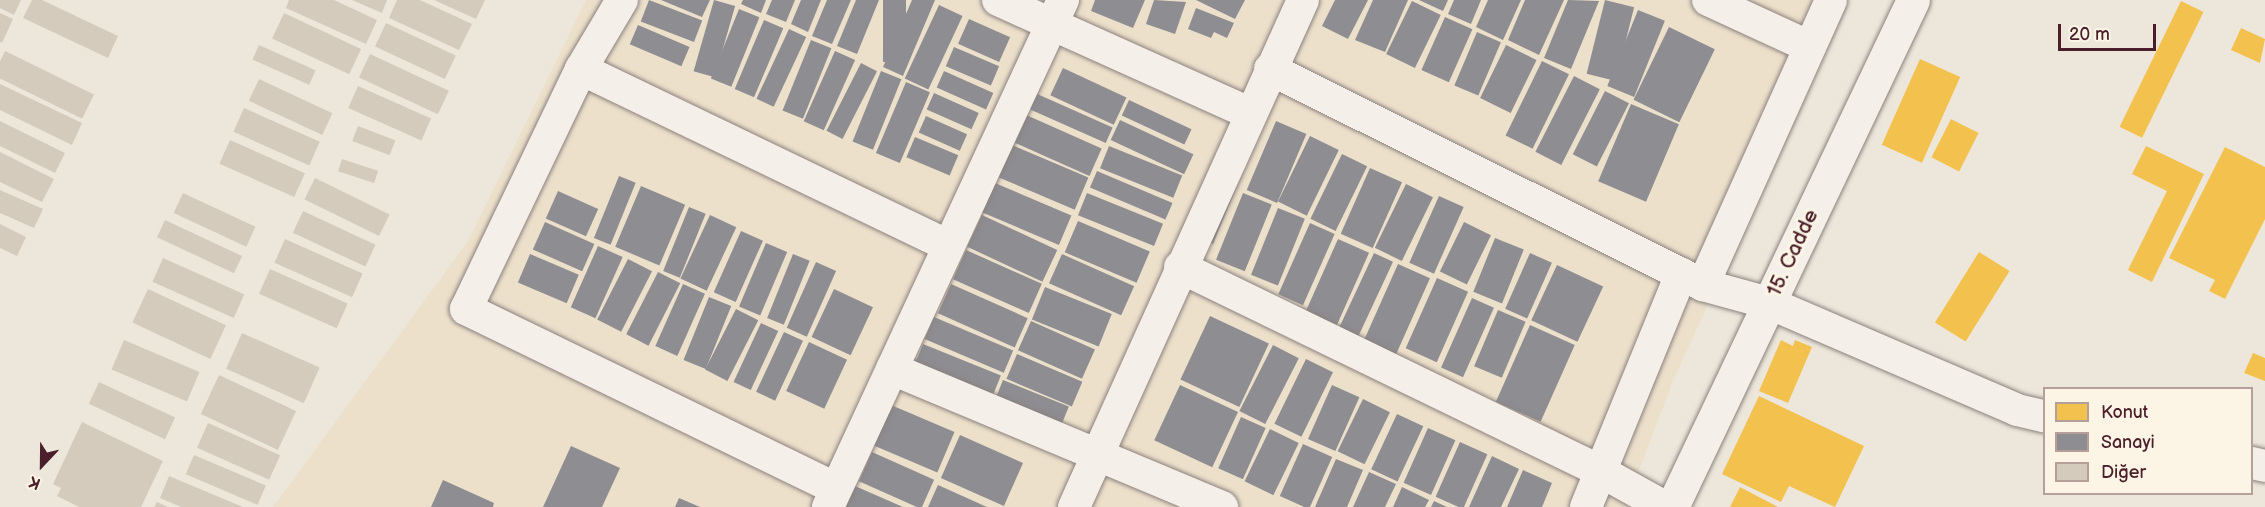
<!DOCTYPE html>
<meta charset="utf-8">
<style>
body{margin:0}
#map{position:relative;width:2265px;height:507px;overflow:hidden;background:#ede7db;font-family:"Balsamiq Sans",sans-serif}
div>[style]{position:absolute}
.built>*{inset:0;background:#ece0cb}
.homes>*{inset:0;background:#f2c14e;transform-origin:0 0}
.industry>*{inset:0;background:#8d8d92;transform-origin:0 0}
.building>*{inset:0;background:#d4cbbd;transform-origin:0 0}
.roads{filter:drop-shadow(0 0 2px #8c817e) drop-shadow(0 0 2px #8c817e)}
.minor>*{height:32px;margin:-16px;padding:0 16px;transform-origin:16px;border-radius:16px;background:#f4f0e9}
.secondary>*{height:33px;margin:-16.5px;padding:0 16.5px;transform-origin:16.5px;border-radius:16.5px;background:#f4f0e9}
span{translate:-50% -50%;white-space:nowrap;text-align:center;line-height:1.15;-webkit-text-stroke:6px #fcf5e5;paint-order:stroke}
.street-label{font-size:21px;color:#4a1f2b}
.legend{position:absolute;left:2043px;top:387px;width:210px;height:108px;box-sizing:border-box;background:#fcf5e5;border:2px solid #b59f9b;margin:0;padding:8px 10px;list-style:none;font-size:18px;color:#4a1f2b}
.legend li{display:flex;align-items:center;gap:12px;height:30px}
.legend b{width:30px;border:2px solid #b59f9b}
.north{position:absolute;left:12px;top:435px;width:60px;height:60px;-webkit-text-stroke:4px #fcf5e5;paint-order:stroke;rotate:202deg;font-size:16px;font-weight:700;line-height:24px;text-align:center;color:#4a1f2b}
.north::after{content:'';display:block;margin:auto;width:21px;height:27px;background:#4a1f2b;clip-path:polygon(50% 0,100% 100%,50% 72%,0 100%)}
.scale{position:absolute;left:2058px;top:24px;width:98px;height:27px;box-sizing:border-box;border:3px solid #4a1f2b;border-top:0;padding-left:8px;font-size:18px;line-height:21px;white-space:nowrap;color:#4a1f2b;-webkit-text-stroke:4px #fcf5e5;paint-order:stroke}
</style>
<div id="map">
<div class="built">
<div style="clip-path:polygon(586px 0,1847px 0,1673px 381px,1625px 507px,273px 507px,468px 241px)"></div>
</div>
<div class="homes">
<div style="left:2181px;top:1px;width:25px;height:140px;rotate:26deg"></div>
<div style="clip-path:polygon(2241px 28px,2265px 39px,2260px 63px,2231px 50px)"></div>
<div style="left:1920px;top:59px;width:44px;height:94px;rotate:24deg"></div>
<div style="left:1951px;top:119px;width:31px;height:43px;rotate:27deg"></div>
<div style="clip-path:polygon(2146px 146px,2204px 174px,2152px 282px,2128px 270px,2167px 191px,2132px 174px)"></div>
<div style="clip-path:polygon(2225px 147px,2265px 167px,2265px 219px,2225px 299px,2209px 291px,2215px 280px,2169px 258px)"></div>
<div style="left:1979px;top:252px;width:36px;height:83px;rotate:32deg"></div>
<div style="clip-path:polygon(1781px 340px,1793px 346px,1795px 340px,1812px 347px,1788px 403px,1759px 391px)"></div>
<div style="clip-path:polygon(2253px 353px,2265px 358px,2265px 381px,2244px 373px)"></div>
<div style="clip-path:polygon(1759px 396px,1864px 446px,1835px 507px,1789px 486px,1781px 502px,1722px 474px)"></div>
<div style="clip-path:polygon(1740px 487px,1778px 507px,1730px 507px)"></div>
</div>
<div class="industry">
<div style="left:649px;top:0;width:57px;height:23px;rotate:21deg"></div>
<div style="clip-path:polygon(661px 0,710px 0,702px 17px)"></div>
<div style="left:714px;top:0;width:22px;height:74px;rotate:16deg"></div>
<div style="clip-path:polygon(743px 0,766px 0,761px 13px,741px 4px)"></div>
<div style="clip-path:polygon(772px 0,795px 0,786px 22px,766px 14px)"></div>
<div style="clip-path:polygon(801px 0,821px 0,808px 32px,791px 24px)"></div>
<div style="clip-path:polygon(827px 0,851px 0,832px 44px,812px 36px)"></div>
<div style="clip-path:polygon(856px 0,879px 0,857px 54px,837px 46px)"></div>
<div style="left:883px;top:0;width:23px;height:62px"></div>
<div style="clip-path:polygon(912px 0,935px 0,903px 76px,883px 67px)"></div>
<div style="clip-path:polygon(1095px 0,1145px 0,1133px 28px,1091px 11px)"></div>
<div style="clip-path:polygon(1154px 0,1186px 2px,1175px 34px,1146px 24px)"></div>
<div style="clip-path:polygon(1196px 0,1245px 0,1235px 19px)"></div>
<div style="clip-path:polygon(1335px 0,1368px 0,1348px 39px,1322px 26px)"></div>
<div style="clip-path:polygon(1373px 0,1408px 0,1385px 52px,1355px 40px)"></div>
<div style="clip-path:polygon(1419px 0,1448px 0,1443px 11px)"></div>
<div style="clip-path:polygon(1454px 0,1481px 0,1471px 24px,1448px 14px)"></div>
<div style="clip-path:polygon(1488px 0,1521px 0,1503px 40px,1476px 27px)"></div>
<div style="clip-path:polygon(1525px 0,1564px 0,1539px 55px,1508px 40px)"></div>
<div style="clip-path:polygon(1568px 0,1599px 1px,1571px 69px,1544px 58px)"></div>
<div style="left:1605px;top:0;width:30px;height:76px;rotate:14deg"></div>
<div style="left:1412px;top:1px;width:32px;height:59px;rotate:26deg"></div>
<div style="left:939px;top:5px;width:26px;height:81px;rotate:25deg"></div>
<div style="clip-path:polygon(1196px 8px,1234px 23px,1227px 38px,1214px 32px,1211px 38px,1188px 29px)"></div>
<div style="left:739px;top:9px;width:22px;height:75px;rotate:22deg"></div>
<div style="left:1638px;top:10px;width:29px;height:82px;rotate:22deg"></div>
<div style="left:1445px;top:17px;width:30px;height:58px;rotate:24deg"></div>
<div style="left:969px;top:19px;width:45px;height:27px;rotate:24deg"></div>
<div style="left:764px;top:20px;width:21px;height:75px;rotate:23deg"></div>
<div style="left:638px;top:25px;width:56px;height:21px;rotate:23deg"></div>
<div style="left:1669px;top:27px;width:51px;height:81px;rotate:26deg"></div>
<div style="left:789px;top:29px;width:19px;height:77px;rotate:25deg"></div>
<div style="left:1477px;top:32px;width:26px;height:58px;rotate:23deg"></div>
<div style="left:811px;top:40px;width:22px;height:76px;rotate:22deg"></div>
<div style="left:1506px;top:45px;width:34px;height:59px;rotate:26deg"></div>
<div style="left:954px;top:47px;width:49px;height:21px;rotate:23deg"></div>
<div style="left:835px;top:51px;width:22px;height:77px;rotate:24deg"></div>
<div style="left:1542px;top:61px;width:30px;height:83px;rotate:26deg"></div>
<div style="left:861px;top:63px;width:18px;height:76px;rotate:27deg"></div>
<div style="left:1063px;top:68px;width:70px;height:30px;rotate:25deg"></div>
<div style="left:881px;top:71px;width:22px;height:76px;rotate:22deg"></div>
<div style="left:944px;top:71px;width:54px;height:18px;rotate:24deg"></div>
<div style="left:1574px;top:76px;width:29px;height:85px;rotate:27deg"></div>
<div style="left:906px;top:82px;width:26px;height:77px;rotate:23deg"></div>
<div style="left:1605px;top:91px;width:27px;height:71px;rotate:27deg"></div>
<div style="left:934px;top:93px;width:49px;height:18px;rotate:24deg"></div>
<div style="left:1035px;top:93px;width:85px;height:17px;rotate:24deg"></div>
<div style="left:1129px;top:100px;width:69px;height:17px;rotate:25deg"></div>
<div style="left:1631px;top:104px;width:52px;height:84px;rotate:23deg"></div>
<div style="left:1024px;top:114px;width:85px;height:30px;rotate:24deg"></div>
<div style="left:926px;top:116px;width:45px;height:18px;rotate:24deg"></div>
<div style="left:1120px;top:120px;width:81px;height:22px;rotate:25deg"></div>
<div style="left:1276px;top:121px;width:33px;height:75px;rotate:23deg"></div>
<div style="clip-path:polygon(1258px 135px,1213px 244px,1211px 243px)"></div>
<div style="left:1310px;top:136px;width:32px;height:73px;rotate:26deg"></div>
<div style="left:915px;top:137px;width:47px;height:22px;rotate:23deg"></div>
<div style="left:1012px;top:145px;width:83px;height:35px;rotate:23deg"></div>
<div style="left:1109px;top:146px;width:79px;height:24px;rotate:22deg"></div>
<div style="left:1342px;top:154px;width:28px;height:72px;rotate:26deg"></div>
<div style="left:1370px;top:168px;width:35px;height:72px;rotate:24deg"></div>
<div style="left:1097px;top:171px;width:82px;height:18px;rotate:23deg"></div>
<div style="left:619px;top:176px;width:18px;height:67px;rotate:22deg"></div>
<div style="left:995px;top:183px;width:83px;height:32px;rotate:23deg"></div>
<div style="left:1406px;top:184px;width:30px;height:71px;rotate:26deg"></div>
<div style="left:641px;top:186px;width:48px;height:66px;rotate:23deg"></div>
<div style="left:558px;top:191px;width:44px;height:30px;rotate:24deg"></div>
<div style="left:1087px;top:193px;width:82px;height:24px;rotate:22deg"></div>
<div style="left:1243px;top:193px;width:31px;height:72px;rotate:22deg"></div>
<div style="left:1439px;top:196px;width:27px;height:73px;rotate:24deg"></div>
<div style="left:689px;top:207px;width:18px;height:69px;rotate:22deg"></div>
<div style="left:1278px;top:208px;width:29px;height:72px;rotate:22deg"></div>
<div style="left:710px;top:215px;width:29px;height:70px;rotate:25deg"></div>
<div style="left:982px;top:215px;width:83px;height:35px;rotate:25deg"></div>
<div style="left:1078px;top:221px;width:78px;height:34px;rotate:23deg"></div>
<div style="left:545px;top:222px;width:54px;height:30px;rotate:24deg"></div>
<div style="left:1464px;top:222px;width:30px;height:55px;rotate:26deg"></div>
<div style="left:1310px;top:223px;width:27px;height:78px;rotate:24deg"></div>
<div style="left:741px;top:231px;width:24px;height:67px;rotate:24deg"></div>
<div style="left:1495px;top:238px;width:31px;height:58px;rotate:22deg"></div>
<div style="left:1338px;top:239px;width:34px;height:81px;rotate:24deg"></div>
<div style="left:766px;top:243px;width:23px;height:69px;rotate:23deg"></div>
<div style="left:598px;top:246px;width:27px;height:67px;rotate:24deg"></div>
<div style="left:966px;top:250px;width:83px;height:32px;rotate:24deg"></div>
<div style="left:1374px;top:253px;width:21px;height:82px;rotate:25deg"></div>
<div style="left:1530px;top:253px;width:24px;height:61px;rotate:24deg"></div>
<div style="left:530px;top:254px;width:53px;height:31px;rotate:23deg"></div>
<div style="left:793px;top:254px;width:18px;height:69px;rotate:22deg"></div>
<div style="left:1062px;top:254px;width:79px;height:32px;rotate:24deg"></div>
<div style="left:628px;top:259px;width:27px;height:68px;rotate:27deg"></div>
<div style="left:816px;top:262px;width:22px;height:72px;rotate:24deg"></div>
<div style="left:1398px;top:264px;width:35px;height:83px;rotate:24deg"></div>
<div style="left:1557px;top:265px;width:51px;height:61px;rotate:25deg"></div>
<div style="left:658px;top:272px;width:25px;height:70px;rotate:27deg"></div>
<div style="left:1437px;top:278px;width:34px;height:77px;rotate:24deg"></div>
<div style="left:683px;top:284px;width:24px;height:68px;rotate:24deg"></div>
<div style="left:951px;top:284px;width:84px;height:32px;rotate:24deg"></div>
<div style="left:1045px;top:287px;width:72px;height:35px;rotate:22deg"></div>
<div style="left:834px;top:289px;width:43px;height:53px;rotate:25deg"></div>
<div style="left:709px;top:297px;width:24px;height:68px;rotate:22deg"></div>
<div style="left:1472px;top:298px;width:24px;height:76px;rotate:24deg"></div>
<div style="left:736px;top:309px;width:25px;height:68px;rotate:27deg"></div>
<div style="left:1498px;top:310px;width:30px;height:61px;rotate:23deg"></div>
<div style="left:1210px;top:316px;width:65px;height:70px;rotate:25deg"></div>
<div style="left:934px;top:317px;width:86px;height:24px;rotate:23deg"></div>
<div style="left:1031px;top:321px;width:70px;height:32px;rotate:24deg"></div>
<div style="left:761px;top:323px;width:19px;height:65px;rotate:25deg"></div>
<div style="left:1530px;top:325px;width:49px;height:84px;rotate:24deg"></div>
<div style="left:784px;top:332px;width:21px;height:66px;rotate:25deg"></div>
<div style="left:809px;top:342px;width:42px;height:54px;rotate:25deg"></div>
<div style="left:923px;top:344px;width:84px;height:24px;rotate:22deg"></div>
<div style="left:1273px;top:345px;width:29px;height:74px;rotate:27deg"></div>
<div style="left:1017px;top:354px;width:71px;height:27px;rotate:23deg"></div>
<div style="left:1306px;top:359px;width:30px;height:72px;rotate:26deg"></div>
<div style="left:1003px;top:380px;width:71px;height:22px;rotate:22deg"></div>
<div style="left:1180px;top:385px;width:64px;height:61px;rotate:25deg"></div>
<div style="left:1332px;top:385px;width:30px;height:59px;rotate:24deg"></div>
<div style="left:1363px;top:399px;width:30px;height:58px;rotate:26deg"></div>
<div style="left:891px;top:405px;width:69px;height:44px;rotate:23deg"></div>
<div style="left:1397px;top:414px;width:29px;height:61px;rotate:25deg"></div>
<div style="left:1241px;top:417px;width:27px;height:56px;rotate:24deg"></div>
<div style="left:1428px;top:428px;width:30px;height:60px;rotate:24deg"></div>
<div style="left:1270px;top:429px;width:32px;height:58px;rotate:26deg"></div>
<div style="left:960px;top:435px;width:69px;height:47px;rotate:24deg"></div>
<div style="left:1460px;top:442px;width:30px;height:60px;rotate:24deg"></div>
<div style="left:1303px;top:444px;width:32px;height:57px;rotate:24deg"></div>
<div style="clip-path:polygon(571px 446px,620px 468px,602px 507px,543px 507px)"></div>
<div style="left:872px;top:452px;width:68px;height:32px;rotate:24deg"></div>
<div style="clip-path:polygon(1492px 456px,1519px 469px,1501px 507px,1469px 507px)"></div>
<div style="clip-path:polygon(1336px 459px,1363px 470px,1347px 507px,1315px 507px)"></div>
<div style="clip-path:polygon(1523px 470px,1552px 483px,1542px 507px,1507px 507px)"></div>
<div style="clip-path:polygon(1369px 472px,1396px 484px,1385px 507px,1353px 507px)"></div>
<div style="clip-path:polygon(443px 480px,494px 503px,493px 507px,431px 507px)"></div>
<div style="clip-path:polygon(938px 485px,987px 507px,928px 507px)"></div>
<div style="clip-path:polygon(855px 486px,903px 507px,845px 507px)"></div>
<div style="clip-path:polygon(1402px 487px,1429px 500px,1425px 507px,1393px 507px)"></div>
<div style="clip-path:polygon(679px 498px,700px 507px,675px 507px)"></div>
<div style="clip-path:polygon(1434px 501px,1447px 507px,1431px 507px)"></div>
</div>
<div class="building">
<div style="clip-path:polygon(0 0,21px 0,14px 15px,0 8px)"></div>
<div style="clip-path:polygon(32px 0,42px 0,118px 36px,108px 58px,23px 18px)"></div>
<div style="clip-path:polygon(289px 0,334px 0,377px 20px,366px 44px,286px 8px)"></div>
<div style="clip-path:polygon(352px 0,387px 0,382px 13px)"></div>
<div style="clip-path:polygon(397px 0,420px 0,472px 24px,459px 50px,389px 18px)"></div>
<div style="clip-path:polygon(434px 0,485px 0,476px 19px)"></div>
<div style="clip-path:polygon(0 13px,13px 19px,2px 43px,0 42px)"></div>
<div style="left:284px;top:13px;width:85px;height:28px;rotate:25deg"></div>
<div style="left:386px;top:23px;width:77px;height:26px;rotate:25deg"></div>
<div style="left:259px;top:45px;width:62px;height:16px;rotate:24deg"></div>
<div style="left:5px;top:51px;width:99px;height:27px;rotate:26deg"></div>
<div style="left:370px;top:54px;width:87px;height:26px;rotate:25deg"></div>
<div style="left:259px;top:79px;width:81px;height:24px;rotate:25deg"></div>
<div style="clip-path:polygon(0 84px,82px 123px,72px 145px,0 110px)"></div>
<div style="left:358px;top:86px;width:80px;height:24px;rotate:24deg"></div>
<div style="left:244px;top:108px;width:83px;height:26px;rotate:24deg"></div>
<div style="clip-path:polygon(0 121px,65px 153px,55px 173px,0 146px)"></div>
<div style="left:358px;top:126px;width:40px;height:16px;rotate:21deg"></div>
<div style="left:230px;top:140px;width:82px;height:26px;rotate:24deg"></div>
<div style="clip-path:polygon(0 152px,54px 179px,42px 202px,0 182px)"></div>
<div style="left:342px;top:159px;width:38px;height:13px;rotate:18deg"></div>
<div style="left:315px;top:178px;width:83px;height:24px;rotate:26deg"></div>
<div style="clip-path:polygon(0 190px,43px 209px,34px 228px,0 213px)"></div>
<div style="left:183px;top:193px;width:80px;height:22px;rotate:25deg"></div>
<div style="left:303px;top:211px;width:80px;height:24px;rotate:25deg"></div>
<div style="left:165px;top:220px;width:85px;height:19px;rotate:25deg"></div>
<div style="clip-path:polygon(0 224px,26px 237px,17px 256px,0 248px)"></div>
<div style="left:285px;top:239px;width:85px;height:26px;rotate:24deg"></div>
<div style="left:163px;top:258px;width:89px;height:26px;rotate:24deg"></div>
<div style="left:270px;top:269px;width:85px;height:27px;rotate:24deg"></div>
<div style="left:148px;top:289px;width:86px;height:37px;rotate:25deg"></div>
<div style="left:242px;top:333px;width:85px;height:39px;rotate:24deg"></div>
<div style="left:124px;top:340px;width:82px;height:32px;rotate:23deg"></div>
<div style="left:219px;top:375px;width:85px;height:43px;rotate:25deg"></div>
<div style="left:99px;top:382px;width:84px;height:24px;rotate:25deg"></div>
<div style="clip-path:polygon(82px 422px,163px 461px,141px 507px,79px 507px,57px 496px,61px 488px,53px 484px)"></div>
<div style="left:208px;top:423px;width:79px;height:27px;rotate:24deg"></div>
<div style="left:194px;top:455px;width:78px;height:21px;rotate:23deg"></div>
<div style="clip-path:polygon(169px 476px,243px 507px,181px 507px,160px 498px)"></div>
<div style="clip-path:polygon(157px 502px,168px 507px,154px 507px)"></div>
</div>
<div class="roads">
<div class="minor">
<div style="left:622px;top:0;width:80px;rotate:120.7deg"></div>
<div style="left:581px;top:69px;width:266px;rotate:115.6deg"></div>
<div style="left:466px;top:309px;width:411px;rotate:25.9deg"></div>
<div style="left:998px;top:0;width:275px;rotate:24.2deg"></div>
<div style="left:1708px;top:0;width:112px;rotate:24.7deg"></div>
<div style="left:581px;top:69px;width:408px;rotate:25.7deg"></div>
<div style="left:1270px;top:69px;width:484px;rotate:26.5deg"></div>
<div style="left:1703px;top:285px;width:68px;rotate:15.3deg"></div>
<div style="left:1769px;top:303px;width:270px;rotate:23.3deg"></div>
<div style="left:2017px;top:410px;width:28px;rotate:13deg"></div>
<div style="left:1180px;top:267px;width:467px;rotate:25.9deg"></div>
<div style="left:1600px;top:471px;width:74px;rotate:29deg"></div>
<div style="left:1703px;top:285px;width:312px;rotate:-65.8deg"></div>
<div style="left:892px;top:369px;width:358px;rotate:22.7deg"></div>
<div style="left:2252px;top:463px;width:13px;rotate:13deg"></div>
<div style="left:828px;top:507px;width:559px;rotate:-65.13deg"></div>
<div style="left:1074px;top:507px;width:556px;rotate:-65.69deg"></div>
<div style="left:1586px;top:507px;width:252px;rotate:-67.8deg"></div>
</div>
<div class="secondary">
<div style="left:1672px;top:507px;width:561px;rotate:-64.58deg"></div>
</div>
</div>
<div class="street-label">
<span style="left:1793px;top:253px;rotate:-65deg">15. Cadde</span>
</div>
<ul class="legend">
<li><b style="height:16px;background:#f2c14e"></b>Konut</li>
<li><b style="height:16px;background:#8d8d92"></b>Sanayi</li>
<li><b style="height:16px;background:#d4cbbd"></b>Diğer</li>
</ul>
<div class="north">K</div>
<div class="scale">20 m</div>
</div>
